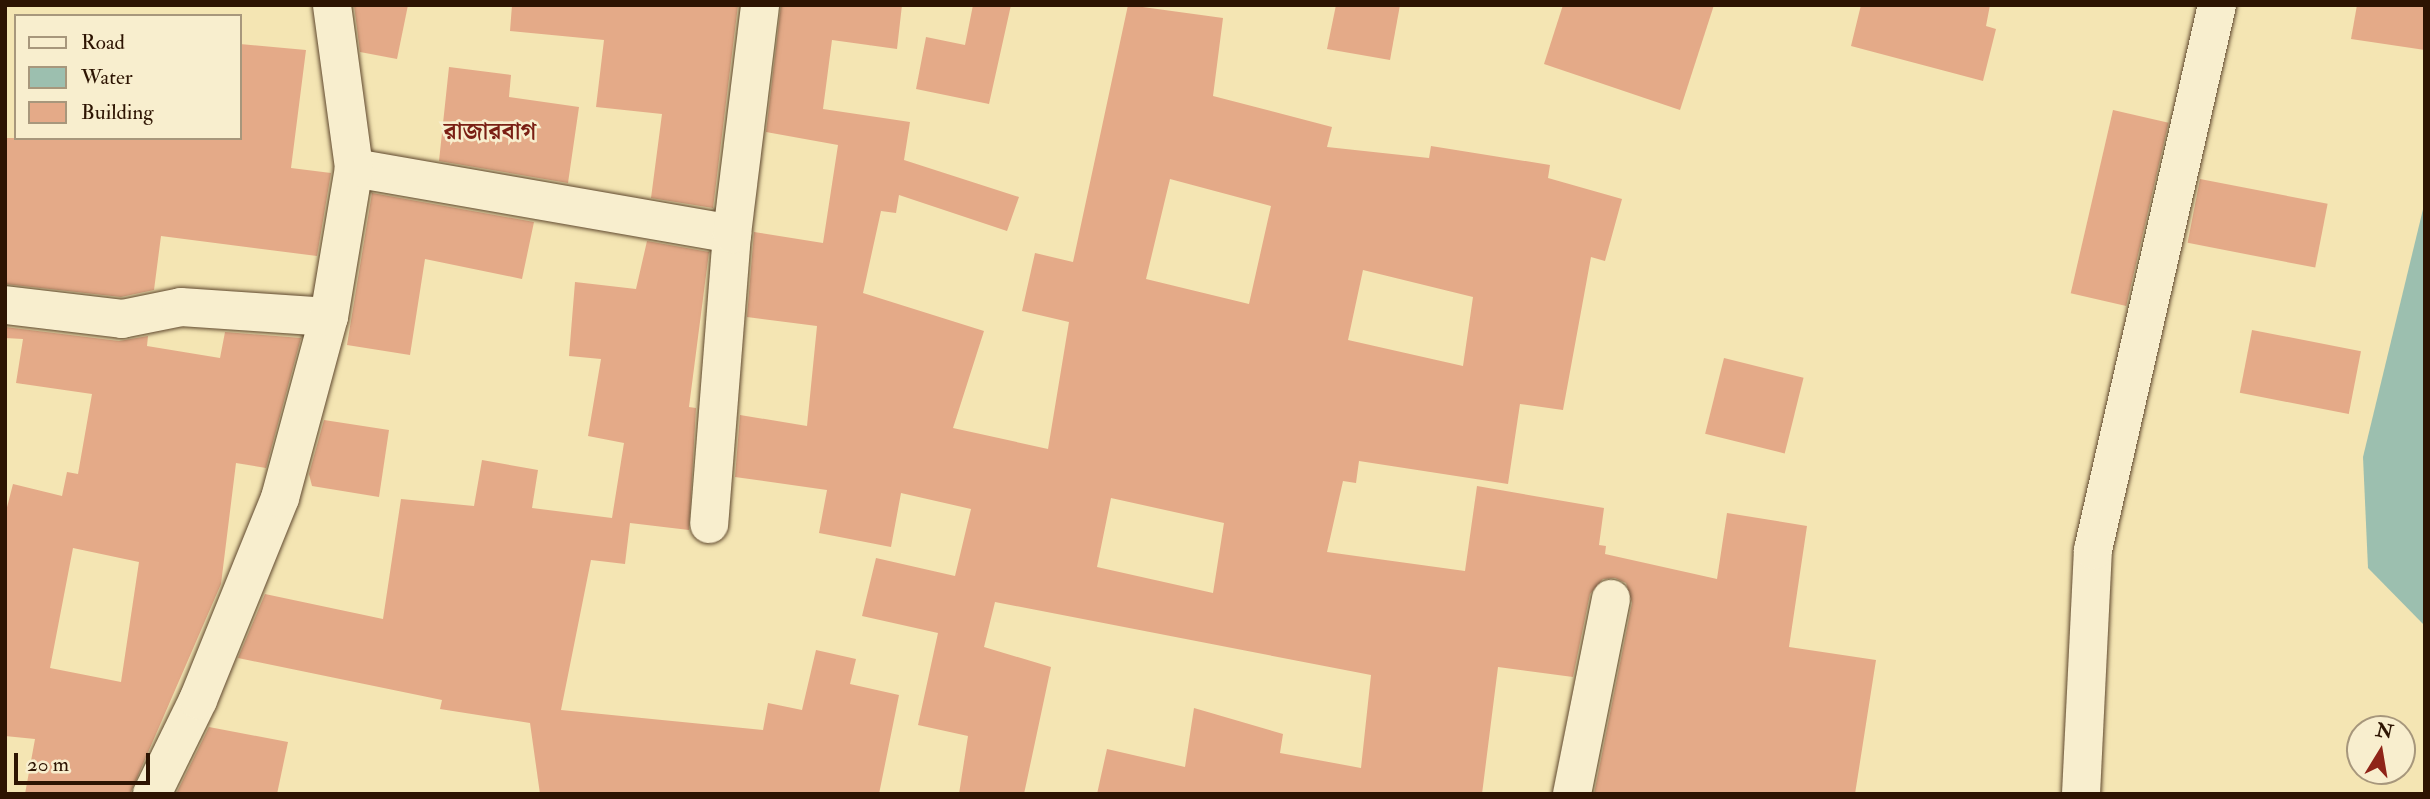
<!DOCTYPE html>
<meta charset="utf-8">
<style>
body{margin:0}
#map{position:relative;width:2430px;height:799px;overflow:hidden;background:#f4e5b3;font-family:"IM FELL Double Pica","Noto Serif Bengali",serif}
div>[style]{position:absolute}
.water>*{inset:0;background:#9cbfaf}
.building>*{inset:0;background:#e4aa88;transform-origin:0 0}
.roads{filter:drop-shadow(0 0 2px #5f482e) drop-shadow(0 0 2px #5f482e)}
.street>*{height:38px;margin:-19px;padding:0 19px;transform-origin:19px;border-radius:19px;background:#f8eece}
span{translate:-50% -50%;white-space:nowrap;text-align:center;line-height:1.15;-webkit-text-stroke:5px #f8eece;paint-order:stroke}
.neighbourhood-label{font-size:24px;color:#7a1f14;font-weight:700}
.frame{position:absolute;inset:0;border:7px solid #2d1402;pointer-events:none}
.legend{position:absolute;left:14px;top:14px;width:228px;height:126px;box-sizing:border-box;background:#f8eece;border:2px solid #a7977c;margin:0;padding:9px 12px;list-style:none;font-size:21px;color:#2d1402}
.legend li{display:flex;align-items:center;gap:14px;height:35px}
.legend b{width:35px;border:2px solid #a7977c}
.north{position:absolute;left:2346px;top:715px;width:70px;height:70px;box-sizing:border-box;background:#f8eece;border:2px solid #a7977c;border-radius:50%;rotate:11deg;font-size:19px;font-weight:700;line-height:28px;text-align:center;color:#2d1402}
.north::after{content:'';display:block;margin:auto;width:24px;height:32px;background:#8f2418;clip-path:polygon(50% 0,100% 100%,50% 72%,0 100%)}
.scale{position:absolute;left:14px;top:753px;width:136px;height:32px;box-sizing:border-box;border:4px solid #2d1402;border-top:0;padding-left:9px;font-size:21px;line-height:24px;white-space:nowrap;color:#2d1402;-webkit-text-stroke:5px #f8eece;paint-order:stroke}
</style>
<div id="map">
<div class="water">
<div style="clip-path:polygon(2425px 201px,2425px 626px,2368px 568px,2363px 457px)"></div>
</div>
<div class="building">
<div style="clip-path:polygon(354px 5px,408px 5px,397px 59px,360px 52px)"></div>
<div style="clip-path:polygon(512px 5px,738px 5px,713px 208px,651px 198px,662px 114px,596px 107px,604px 40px,510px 31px)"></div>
<div style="clip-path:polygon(evenodd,781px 5px,902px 5px,897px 49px,832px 40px,823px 109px,910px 122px,904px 160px,1019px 197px,1007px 231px,899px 195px,896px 213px,881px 211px,863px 293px,984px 331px,953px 428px,1048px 449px,1069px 322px,1022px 311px,1035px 253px,1073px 262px,1128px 5px,1223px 18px,1213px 96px,1332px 127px,1327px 147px,1429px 158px,1431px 146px,1550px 165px,1548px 178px,1622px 199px,1605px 261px,1591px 257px,1563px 410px,1520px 404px,1508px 484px,1359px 461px,1356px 483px,1343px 481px,1327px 552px,1465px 571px,1477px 486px,1604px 508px,1599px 545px,1606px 546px,1605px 554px,1717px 579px,1727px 513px,1807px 526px,1789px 647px,1876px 660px,1855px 794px,1594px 794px,1632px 603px,1626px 583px,1615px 578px,1603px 579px,1590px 594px,1573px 677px,1498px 667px,1482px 794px,1097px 794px,1107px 749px,1185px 767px,1194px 708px,1283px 734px,1280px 753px,1361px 768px,1371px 675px,995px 602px,984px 647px,1051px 667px,1024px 794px,959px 794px,968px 736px,918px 725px,938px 633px,862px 616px,876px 558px,955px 576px,971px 509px,901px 493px,891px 547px,819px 533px,827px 490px,735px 477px,740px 415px,807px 426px,817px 326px,747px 317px,754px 232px,823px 243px,838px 145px,766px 132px,781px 5px,1170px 179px,1271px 206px,1249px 304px,1146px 279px,1170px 179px,781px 5px,1363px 270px,1473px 297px,1463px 366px,1348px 340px,1363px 270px,781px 5px,1111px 498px,1224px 523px,1213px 593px,1097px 567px,1111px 498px)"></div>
<div style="clip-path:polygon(973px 5px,1011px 5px,989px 104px,916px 89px,926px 37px,965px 45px)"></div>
<div style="clip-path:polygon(1336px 5px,1400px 5px,1390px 60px,1327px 49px)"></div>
<div style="clip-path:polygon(1563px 5px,1714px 5px,1680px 110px,1544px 64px)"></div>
<div style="clip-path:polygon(1861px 5px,1990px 5px,1986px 26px,1996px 29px,1983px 81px,1851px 46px)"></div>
<div style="clip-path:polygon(2357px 5px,2425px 5px,2425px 50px,2351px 39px)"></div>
<div style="clip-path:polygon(240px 44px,306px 50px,291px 168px,331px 173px,317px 256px,161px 236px,154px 290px,121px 297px,5px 284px,5px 138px,240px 138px)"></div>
<div style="clip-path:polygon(449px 67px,511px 75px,509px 97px,579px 107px,568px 183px,439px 161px)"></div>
<div style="left:2113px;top:110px;width:57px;height:188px;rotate:13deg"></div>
<div style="left:2200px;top:179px;width:130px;height:65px;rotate:11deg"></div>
<div style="clip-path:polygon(372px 193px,534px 222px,522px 279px,425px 259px,410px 355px,347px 345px)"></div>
<div style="clip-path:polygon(647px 241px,709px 252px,689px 407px,696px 408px,689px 530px,630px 523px,625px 564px,591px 560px,561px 710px,763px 730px,768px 703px,802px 710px,816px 650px,856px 659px,850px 684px,899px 695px,879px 794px,540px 794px,530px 723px,440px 709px,442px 700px,238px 658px,265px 594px,383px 619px,401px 499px,474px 506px,482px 460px,538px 470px,532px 508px,612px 518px,624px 443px,588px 436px,601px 359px,569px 356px,575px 282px,636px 289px)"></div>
<div style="clip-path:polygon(evenodd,5px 327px,119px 341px,148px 336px,147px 346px,220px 358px,225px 332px,301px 338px,266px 468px,236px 463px,221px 584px,130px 794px,25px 794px,35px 739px,5px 736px,5px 515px,13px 484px,62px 496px,67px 472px,78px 474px,92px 394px,16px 383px,23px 339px,5px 338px,5px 327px,73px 548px,139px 562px,121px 682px,50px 668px,73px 548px)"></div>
<div style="left:2252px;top:330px;width:111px;height:64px;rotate:11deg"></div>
<div style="left:1724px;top:358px;width:82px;height:78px;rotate:14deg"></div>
<div style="clip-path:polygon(324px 420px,389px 430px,379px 497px,312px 486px,309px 474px)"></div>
<div style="clip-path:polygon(209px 727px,288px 742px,277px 794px,176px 794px)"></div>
</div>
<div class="roads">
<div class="street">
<div style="left:354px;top:168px;width:384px;rotate:9.9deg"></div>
<div style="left:732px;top:234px;width:291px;rotate:94.5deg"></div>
<div style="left:732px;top:234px;width:231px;rotate:-83deg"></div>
<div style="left:5px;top:305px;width:118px;rotate:6.8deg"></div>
<div style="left:122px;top:319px;width:60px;rotate:-11.5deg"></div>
<div style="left:181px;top:307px;width:148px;rotate:3.9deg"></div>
<div style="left:152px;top:794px;width:105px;rotate:-63.9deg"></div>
<div style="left:198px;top:700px;width:218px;rotate:-67.9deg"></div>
<div style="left:280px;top:498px;width:188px;rotate:-74.9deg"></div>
<div style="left:329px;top:317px;width:151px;rotate:-80.5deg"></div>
<div style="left:354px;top:168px;width:164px;rotate:-97.7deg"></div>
<div style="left:1572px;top:794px;width:199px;rotate:-78.7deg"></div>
<div style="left:2081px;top:794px;width:244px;rotate:-87.2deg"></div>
<div style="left:2093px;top:550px;width:559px;rotate:-77.18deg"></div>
</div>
</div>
<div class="neighbourhood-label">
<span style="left:490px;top:132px">রাজারবাগ</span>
</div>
<div class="frame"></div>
<ul class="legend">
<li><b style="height:9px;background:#f8eece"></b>Road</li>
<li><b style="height:19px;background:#9cbfaf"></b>Water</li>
<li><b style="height:19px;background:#e4aa88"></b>Building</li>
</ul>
<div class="north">N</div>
<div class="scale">20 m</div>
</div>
